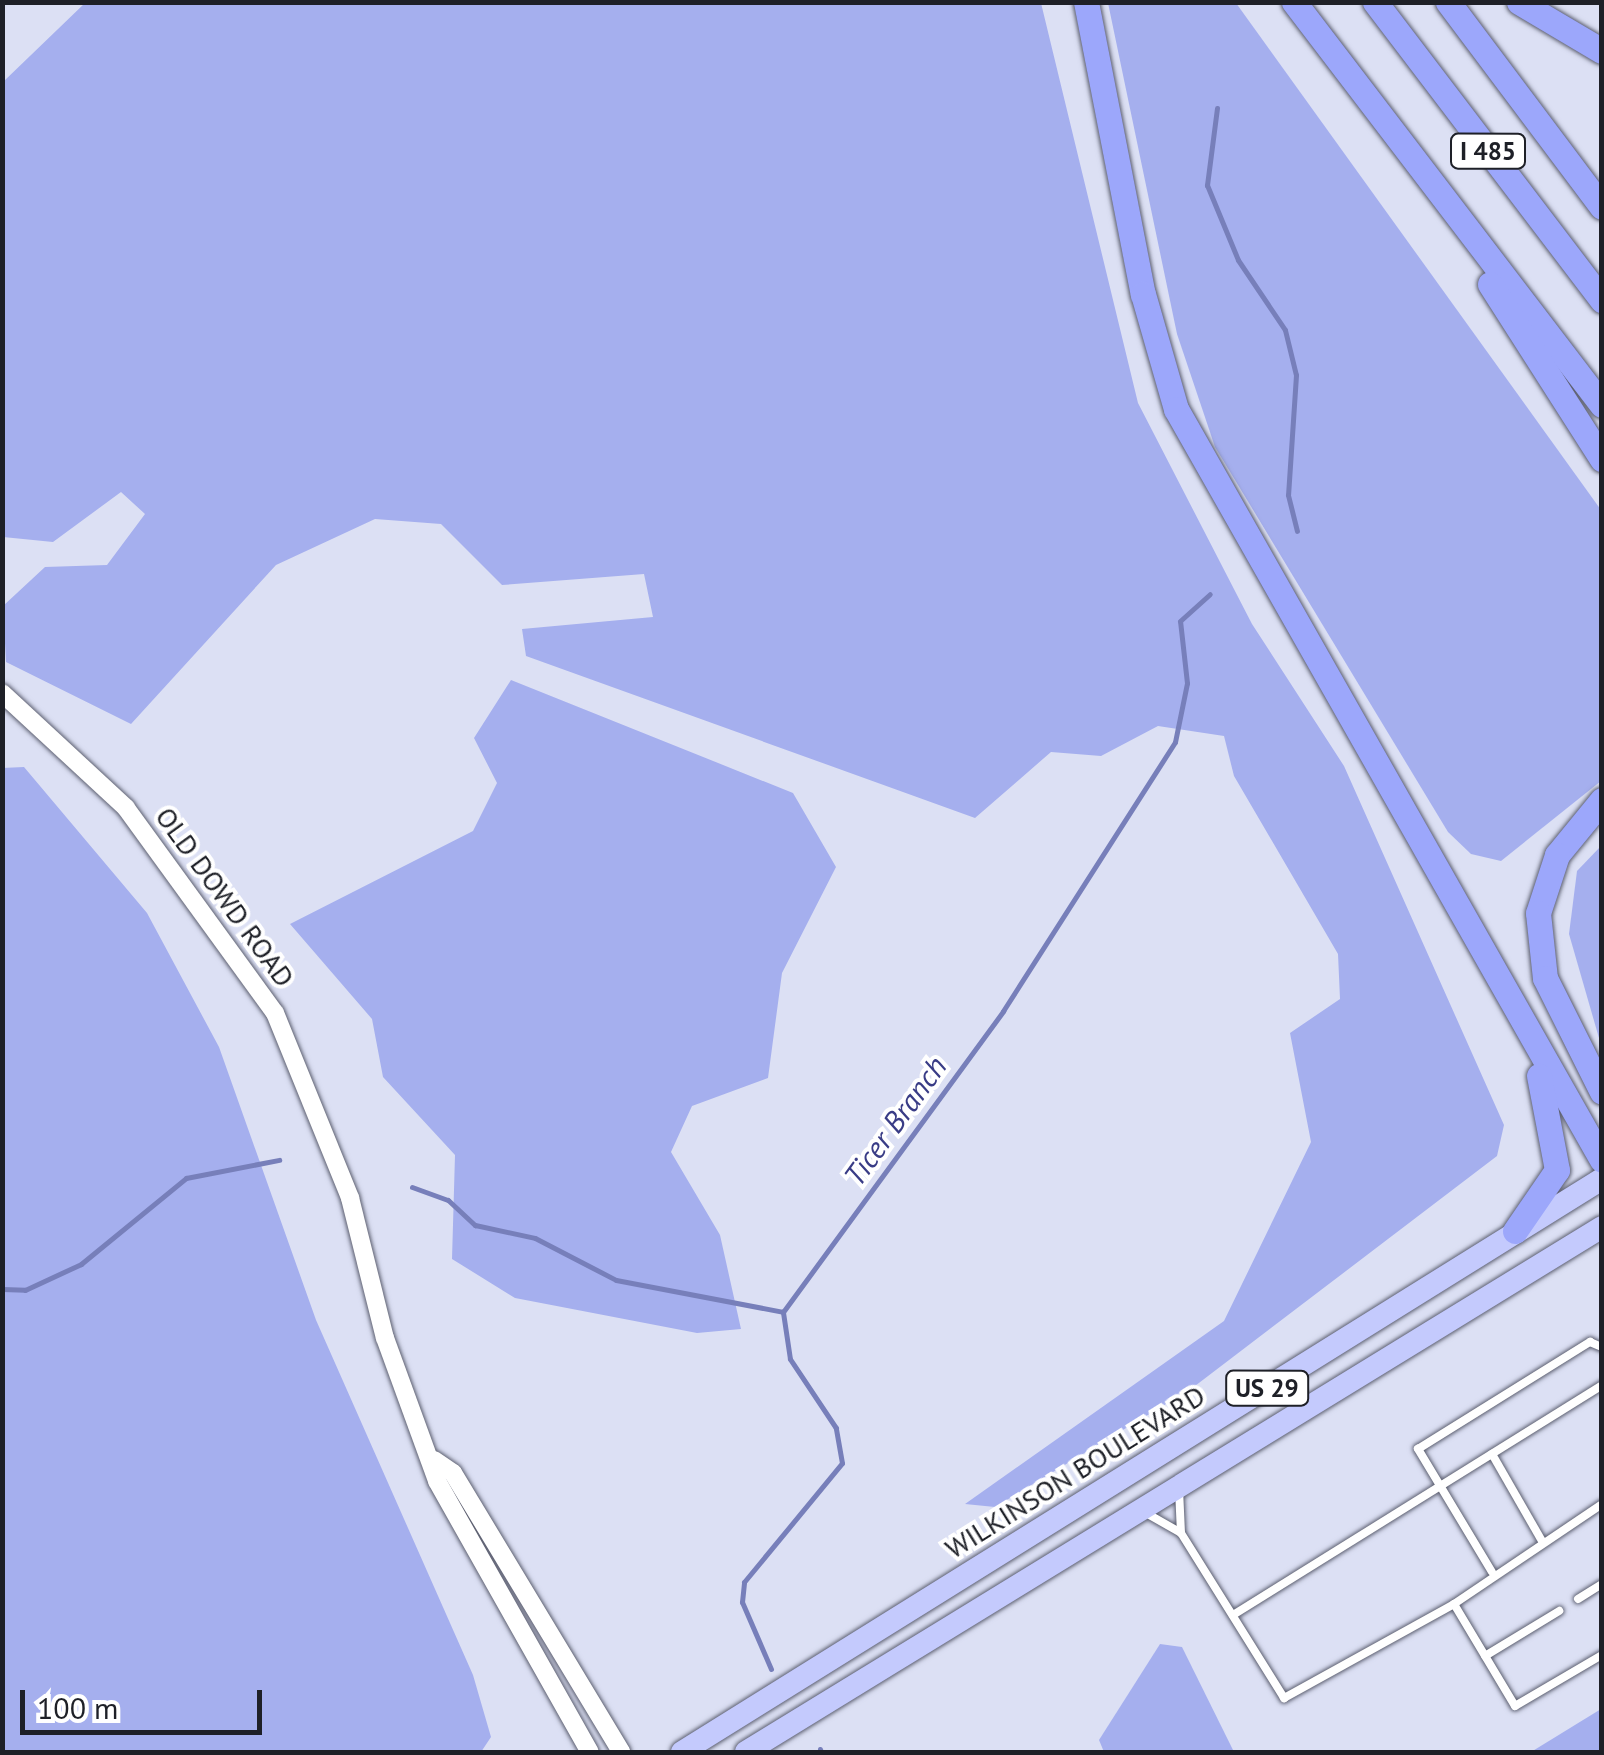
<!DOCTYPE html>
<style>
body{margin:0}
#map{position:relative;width:1604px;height:1755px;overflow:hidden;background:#dce0f4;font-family:"PT Sans",sans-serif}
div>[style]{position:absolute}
.forest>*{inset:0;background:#a5afee}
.stream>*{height:5px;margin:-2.5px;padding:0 2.5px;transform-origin:2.5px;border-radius:2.5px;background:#777fba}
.roads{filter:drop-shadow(0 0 2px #5c5f70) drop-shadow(0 0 2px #5c5f70)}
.service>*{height:8px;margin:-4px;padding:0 4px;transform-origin:4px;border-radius:4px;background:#fff}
.tertiary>*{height:18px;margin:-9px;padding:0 9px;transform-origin:9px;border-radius:9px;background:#fff}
.primary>*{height:22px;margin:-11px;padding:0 11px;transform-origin:11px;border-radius:11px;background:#c4cafd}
.motorway>*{height:25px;margin:-12.5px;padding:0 12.5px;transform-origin:12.5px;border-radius:12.5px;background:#9ca7fb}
span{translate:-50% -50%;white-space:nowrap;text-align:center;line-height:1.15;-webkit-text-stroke:8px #fff;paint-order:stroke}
.shield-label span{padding:2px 8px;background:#fff;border:2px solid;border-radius:8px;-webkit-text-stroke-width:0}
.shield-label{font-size:25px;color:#1e2027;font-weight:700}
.street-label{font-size:28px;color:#1e2027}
.water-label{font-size:30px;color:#393c86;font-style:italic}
.frame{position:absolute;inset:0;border:5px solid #1e2027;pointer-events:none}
.scale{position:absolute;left:20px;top:1690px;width:242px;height:45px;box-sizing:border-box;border:5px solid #1e2027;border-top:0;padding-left:12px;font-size:30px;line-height:35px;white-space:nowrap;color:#1e2027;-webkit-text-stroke:8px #fff;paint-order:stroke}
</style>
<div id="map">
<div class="forest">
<div style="clip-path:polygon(85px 3px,1041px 3px,1138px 403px,1252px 624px,1344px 766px,1504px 1125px,1497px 1156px,1191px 1389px,995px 1507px,965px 1504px,1224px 1321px,1311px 1142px,1290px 1033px,1340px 999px,1338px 954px,1234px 776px,1224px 736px,1158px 726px,1101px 756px,1051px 752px,975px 818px,526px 656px,522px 629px,653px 617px,644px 574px,502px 585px,441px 524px,375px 519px,276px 565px,131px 724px,6px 662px,3px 606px,45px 567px,107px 565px,145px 514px,121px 492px,53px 542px,3px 537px,3px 82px)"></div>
<div style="clip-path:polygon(1108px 3px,1236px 3px,1601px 510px,1601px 781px,1501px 861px,1471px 854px,1448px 832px,1215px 447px,1177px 334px)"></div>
<div style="clip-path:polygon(511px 680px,793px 793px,836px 867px,782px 973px,768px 1078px,692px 1106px,671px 1152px,720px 1235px,741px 1329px,697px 1333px,515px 1298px,452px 1259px,455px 1155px,383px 1077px,372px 1019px,290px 924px,473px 831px,497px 783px,474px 738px)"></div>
<div style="clip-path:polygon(24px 767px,147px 913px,219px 1047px,316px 1320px,473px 1675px,491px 1737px,481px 1752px,3px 1752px,2px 768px)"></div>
<div style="clip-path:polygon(1601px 846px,1601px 1045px,1569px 934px,1577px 871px)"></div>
<div style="clip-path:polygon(1160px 1644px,1182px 1647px,1234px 1752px,1104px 1752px,1099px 1740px)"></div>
<div style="clip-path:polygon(1601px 1709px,1601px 1752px,1531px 1752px)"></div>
</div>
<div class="stream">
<div style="left:1217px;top:108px;width:78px;rotate:97.4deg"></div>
<div style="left:1207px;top:185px;width:81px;rotate:67.5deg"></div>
<div style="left:1238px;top:260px;width:84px;rotate:56.1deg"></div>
<div style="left:1285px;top:330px;width:46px;rotate:76.3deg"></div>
<div style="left:1296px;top:375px;width:120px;rotate:93.8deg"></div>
<div style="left:1288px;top:495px;width:37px;rotate:76deg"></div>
<div style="left:412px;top:1187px;width:38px;rotate:20deg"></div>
<div style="left:448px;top:1200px;width:37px;rotate:43deg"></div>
<div style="left:475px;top:1225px;width:61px;rotate:12.2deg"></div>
<div style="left:535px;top:1238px;width:91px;rotate:27.4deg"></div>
<div style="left:616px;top:1280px;width:170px;rotate:10.8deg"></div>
<div style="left:2px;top:1289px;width:23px;rotate:2deg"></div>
<div style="left:25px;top:1290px;width:62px;rotate:-24.9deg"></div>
<div style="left:81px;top:1264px;width:136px;rotate:-39.3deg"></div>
<div style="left:186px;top:1178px;width:95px;rotate:-11deg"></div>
<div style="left:771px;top:1669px;width:73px;rotate:-113.4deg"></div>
<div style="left:742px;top:1602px;width:20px;rotate:-84deg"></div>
<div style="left:744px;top:1582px;width:154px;rotate:-50.5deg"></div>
<div style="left:842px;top:1463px;width:36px;rotate:-100deg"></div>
<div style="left:836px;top:1428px;width:83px;rotate:-123.7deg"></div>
<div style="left:790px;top:1359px;width:48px;rotate:-98.5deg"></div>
<div style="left:783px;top:1312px;width:373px;rotate:-53.8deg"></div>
<div style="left:1003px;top:1011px;width:319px;rotate:-57.4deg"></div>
<div style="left:1175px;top:742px;width:60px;rotate:-78.5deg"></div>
<div style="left:1187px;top:683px;width:62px;rotate:-96.4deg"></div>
<div style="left:1180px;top:621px;width:40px;rotate:-42deg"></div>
<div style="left:820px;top:1749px;width:3px;rotate:72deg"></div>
</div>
<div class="roads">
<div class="service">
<div style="left:1492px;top:1454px;width:100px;rotate:60.1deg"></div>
<div style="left:1179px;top:1489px;width:44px;rotate:87.4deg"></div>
<div style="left:1181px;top:1533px;width:195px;rotate:58deg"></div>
<div style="left:1284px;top:1698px;width:194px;rotate:-28.9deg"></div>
<div style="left:1454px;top:1604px;width:179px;rotate:-34deg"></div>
<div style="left:1146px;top:1513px;width:40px;rotate:29.7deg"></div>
<div style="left:1492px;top:1572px;width:144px;rotate:-121deg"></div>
<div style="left:1418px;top:1449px;width:203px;rotate:-31.9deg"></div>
<div style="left:1590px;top:1342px;width:13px;rotate:23deg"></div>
<div style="left:1578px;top:1599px;width:28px;rotate:-32deg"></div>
<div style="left:1454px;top:1604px;width:119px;rotate:59.1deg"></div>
<div style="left:1515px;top:1706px;width:101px;rotate:-30.4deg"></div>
<div style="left:1233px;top:1615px;width:435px;rotate:-31.9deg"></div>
<div style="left:1485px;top:1656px;width:87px;rotate:-31.3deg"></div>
</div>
<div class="tertiary">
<div style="left:2px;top:693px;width:169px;rotate:42.8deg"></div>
<div style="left:126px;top:808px;width:253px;rotate:54deg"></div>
<div style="left:275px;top:1013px;width:200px;rotate:67.9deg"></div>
<div style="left:350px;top:1198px;width:144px;rotate:76deg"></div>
<div style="left:385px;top:1338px;width:152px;rotate:70deg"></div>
<div style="left:437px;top:1481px;width:311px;rotate:60.6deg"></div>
<div style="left:434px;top:1460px;width:23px;rotate:34deg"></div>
<div style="left:453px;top:1473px;width:326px;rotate:58.9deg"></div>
</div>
<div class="primary">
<div style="left:682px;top:1752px;width:1084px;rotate:-31.92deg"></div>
<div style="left:746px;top:1752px;width:1004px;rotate:-31.52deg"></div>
</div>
<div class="motorway">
<div style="left:1086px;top:2px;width:298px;rotate:79deg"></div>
<div style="left:1143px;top:294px;width:120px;rotate:74deg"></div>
<div style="left:1176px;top:409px;width:863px;rotate:60.44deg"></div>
<div style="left:1294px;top:2px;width:507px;rotate:52.61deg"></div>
<div style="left:1375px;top:2px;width:375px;rotate:52.7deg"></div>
<div style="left:1448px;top:2px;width:256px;rotate:53.1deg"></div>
<div style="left:1519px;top:2px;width:96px;rotate:30.6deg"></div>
<div style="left:1490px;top:284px;width:208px;rotate:57.4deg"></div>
<div style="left:1602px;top:800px;width:71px;rotate:129.3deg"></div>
<div style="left:1557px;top:855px;width:61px;rotate:108.1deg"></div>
<div style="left:1538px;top:913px;width:65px;rotate:83.9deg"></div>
<div style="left:1545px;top:978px;width:127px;rotate:63.4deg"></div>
<div style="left:1515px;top:1231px;width:74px;rotate:-55.5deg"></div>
<div style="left:1557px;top:1170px;width:96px;rotate:-100.8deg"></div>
</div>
</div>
<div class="shield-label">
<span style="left:1488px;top:151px">I 485</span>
<span style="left:1267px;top:1388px">US 29</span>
</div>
<div class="street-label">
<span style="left:225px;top:897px;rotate:54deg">OLD DOWD ROAD</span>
<span style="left:1075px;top:1472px;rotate:-32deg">WILKINSON BOULEVARD</span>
</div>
<div class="water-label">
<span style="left:895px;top:1121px;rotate:-54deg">Ticer Branch</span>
</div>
<div class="frame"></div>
<div class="scale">100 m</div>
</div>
